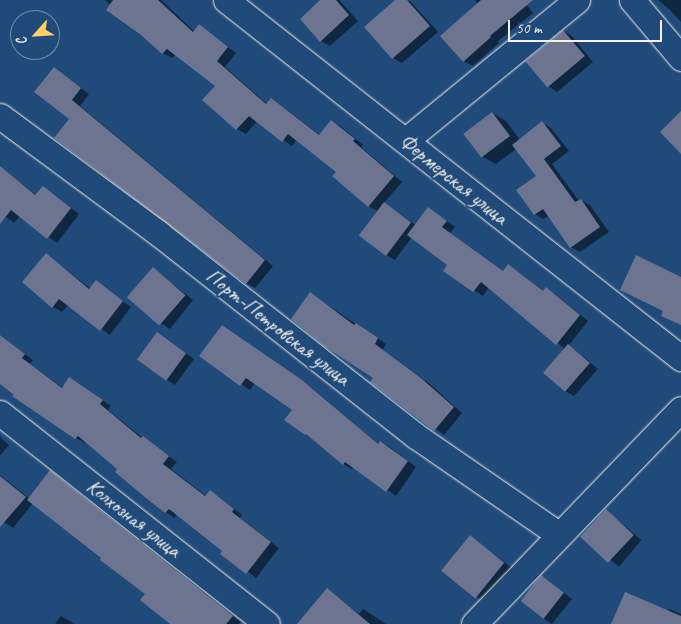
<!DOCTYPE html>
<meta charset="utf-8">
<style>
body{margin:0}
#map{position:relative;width:681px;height:624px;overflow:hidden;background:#1f4a7a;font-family:Caveat,sans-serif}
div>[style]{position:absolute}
.shadow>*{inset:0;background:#0007;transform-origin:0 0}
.building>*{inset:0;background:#6d7490;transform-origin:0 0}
.roads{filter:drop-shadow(0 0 1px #f4f1e8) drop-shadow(0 0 1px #f4f1e8)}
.minor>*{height:25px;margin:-12.5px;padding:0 12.5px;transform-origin:12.5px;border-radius:12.5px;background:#1f4a7a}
span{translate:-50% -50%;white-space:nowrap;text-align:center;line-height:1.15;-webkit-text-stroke:4px #1f4a7a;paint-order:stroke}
.street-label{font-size:21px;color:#f4f1e8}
.north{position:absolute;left:10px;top:10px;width:50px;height:50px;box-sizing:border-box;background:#1f4a7a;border:1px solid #748da6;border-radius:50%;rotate:244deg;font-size:14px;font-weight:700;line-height:20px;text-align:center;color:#f4f1e8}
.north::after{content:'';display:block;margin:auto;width:18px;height:22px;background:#ffd166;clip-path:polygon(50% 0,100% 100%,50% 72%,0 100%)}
.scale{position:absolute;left:508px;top:20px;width:154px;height:22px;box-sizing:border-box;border:2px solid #f4f1e8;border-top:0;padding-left:6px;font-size:15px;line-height:18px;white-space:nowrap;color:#f4f1e8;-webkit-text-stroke:4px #1f4a7a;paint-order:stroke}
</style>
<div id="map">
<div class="shadow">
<div style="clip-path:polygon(105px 0,161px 0,195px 32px,199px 26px,236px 53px,225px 67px,267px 104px,271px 99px,280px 105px,320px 135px,331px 121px,340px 126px,363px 145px,361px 147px,402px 182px,384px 203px,416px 225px,437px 214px,455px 227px,450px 233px,504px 272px,508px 266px,517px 271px,544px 292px,546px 289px,555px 294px,588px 321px,569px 345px,598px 369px,574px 396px,565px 391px,544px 373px,565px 349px,489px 287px,483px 296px,445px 271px,449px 265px,412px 237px,395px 260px,386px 255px,378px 211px,368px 206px,338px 171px,297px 139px,292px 146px,257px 121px,246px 134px,237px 129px,204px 100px,216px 86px,176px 54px,172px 58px,163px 53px)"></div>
<div style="clip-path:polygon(322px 0,339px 0,358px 21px,330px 46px,321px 41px)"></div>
<div style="clip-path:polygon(396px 0,410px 1px,438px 32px,402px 63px,393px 58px,366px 27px)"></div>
<div style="clip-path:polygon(475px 0,523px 0,533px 13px,498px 41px,499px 43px,473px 66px,464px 61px,442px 36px,478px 4px)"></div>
<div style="clip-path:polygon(658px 0,681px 0,681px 22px,669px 9px)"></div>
<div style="clip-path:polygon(564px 31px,572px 36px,593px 62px,557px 92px,548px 86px,527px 61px)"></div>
<div style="clip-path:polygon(54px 69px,89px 94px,80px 106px,273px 266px,255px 288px,246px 283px,71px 119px)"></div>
<div style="clip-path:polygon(492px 113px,506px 121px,520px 140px,542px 123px,551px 128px,569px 151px,552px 164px,579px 201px,581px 200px,590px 205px,609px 232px,580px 252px,571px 247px,549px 216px,543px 219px,535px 214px,538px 176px,516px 149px,496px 164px,483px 157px)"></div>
<div style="clip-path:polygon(0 167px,37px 196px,43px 187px,79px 214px,57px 243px,20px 216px,14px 223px,0 213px)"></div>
<div style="clip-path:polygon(46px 254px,91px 289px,96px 282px,131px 307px,110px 335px,68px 305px,62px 312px,53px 307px,23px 282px)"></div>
<div style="clip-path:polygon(153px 268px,193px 300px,170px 329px,161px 323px)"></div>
<div style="clip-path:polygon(311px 294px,386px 344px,383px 350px,430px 384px,462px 413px,444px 435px,372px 381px,375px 377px)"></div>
<div style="clip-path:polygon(231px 332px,311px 387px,379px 445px,381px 442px,390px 447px,416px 467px,396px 496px,354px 467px,352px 469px,343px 464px,306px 434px,293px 410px,255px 383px,250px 390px,201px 356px)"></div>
<div style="clip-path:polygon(157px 333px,194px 359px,175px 385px,167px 380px)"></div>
<div style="clip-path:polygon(0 335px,33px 360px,30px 364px,63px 388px,78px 383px,111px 406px,108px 410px,143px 438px,177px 462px,171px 469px,206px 496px,210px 492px,219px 497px,242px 515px,240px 518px,279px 548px,256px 578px,177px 514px,174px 518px,166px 512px,86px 441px,85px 443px,76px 438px,14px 396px,15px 395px,0 383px)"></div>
<div style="clip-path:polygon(0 437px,9px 445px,0 456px)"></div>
<div style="clip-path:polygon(0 475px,30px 499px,59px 477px,241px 622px,239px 624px,174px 624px,147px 594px,33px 503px,13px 528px,4px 522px,0 519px)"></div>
<div style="left:607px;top:511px;width:45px;height:35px;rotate:40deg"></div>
<div style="left:471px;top:537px;width:51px;height:44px;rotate:37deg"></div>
<div style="clip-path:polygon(542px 576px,572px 599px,552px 624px,544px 619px)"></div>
<div style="clip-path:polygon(327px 589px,359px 614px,363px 609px,386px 624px,310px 624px)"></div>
<div style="clip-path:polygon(669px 609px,681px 614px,681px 624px,612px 624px,668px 612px)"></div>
<div style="clip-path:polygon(61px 616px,70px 621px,74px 624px,55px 624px)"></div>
</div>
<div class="building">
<div style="clip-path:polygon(113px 0,158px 0,193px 32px,199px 24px,228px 47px,217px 61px,266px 104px,271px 98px,319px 135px,331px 120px,355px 139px,353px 141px,394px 176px,368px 207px,332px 176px,336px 172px,288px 134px,282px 142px,249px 116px,236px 130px,202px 100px,215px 86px,167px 49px,162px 54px,141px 35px,106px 10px)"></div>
<div style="clip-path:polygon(320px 0,336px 0,349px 15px,320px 42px,300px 19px)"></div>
<div style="clip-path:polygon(395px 0,407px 0,430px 26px,392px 59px,364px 27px)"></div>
<div style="clip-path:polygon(481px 0,533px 0,490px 36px,491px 37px,463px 62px,440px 36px)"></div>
<div style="left:563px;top:30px;width:34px;height:49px;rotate:50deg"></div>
<div style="clip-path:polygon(54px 67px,81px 88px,72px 100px,265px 260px,246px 284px,54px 138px,69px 119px,34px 92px)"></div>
<div style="clip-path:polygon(681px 111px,681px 154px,660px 132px)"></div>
<div style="left:492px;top:112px;width:30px;height:36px;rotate:53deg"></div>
<div style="clip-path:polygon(542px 121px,561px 146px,544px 159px,575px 202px,581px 199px,600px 227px,570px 248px,543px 209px,534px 215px,516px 190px,536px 176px,512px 145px)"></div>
<div style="clip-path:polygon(0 166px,35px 195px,43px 186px,71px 208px,47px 239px,11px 210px,0 224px)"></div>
<div style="left:384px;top:202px;width:34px;height:42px;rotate:37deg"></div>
<div style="clip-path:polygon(428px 207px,447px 221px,442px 227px,503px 271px,508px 264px,543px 291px,546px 287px,580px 315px,556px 345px,481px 282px,473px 292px,443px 271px,447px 265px,407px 235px)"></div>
<div style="clip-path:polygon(46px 253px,89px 289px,96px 280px,123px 301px,100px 331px,59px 299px,52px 308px,22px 282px)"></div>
<div style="clip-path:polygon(636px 255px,681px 277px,681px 325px,661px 316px,663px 311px,620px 290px)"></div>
<div style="left:153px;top:267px;width:43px;height:40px;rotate:41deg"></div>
<div style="clip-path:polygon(310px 292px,354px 325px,356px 323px,378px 338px,375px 344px,421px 378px,454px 407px,434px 431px,370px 382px,373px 378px,324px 346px,291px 319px)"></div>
<div style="clip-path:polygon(222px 325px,302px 380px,378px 444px,380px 441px,408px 461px,386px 492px,345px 462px,343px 465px,306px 434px,305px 435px,284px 420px,292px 410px,246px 378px,240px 386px,199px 356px)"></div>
<div style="left:157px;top:332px;width:36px;height:34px;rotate:36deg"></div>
<div style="clip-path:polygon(0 335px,25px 354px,22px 358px,62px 388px,69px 377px,103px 400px,100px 404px,141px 438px,143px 436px,169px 456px,163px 464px,205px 496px,210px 490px,234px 509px,232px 512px,271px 542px,246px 574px,220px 554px,222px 551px,169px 509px,165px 513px,146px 498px,115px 472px,117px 469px,78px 436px,75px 439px,12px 396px,14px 395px,0 384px)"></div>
<div style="left:568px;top:344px;width:29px;height:38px;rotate:41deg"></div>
<div style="clip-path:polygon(50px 470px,233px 616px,226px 624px,170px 624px,140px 600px,145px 594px,100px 560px,101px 558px,27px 500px)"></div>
<div style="clip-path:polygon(0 476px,26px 497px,0 527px)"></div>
<div style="left:606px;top:509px;width:38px;height:38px;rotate:43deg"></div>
<div style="left:470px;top:535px;width:44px;height:46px;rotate:39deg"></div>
<div style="left:541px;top:575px;width:29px;height:33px;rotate:38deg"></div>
<div style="clip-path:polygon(327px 588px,370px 624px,297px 624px)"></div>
<div style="clip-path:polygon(625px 592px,681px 616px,681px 624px,611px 624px)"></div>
</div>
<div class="roads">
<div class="minor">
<div style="left:226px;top:0;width:579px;rotate:38.2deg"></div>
<div style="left:632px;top:0;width:76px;rotate:49.8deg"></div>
<div style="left:0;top:116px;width:197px;rotate:36.5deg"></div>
<div style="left:158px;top:233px;width:328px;rotate:38.2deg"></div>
<div style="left:416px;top:436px;width:173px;rotate:34.6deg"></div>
<div style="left:406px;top:140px;width:221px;rotate:-39.3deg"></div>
<div style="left:0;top:413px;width:340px;rotate:38.3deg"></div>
<div style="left:474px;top:624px;width:298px;rotate:-46.1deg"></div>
</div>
</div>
<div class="street-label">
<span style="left:454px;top:179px;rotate:39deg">Фермерская улица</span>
<span style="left:278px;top:327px;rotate:38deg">Порт-Петровская улица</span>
<span style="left:134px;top:518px;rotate:38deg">Колхозная улица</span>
</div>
<div class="north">С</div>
<div class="scale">50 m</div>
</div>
